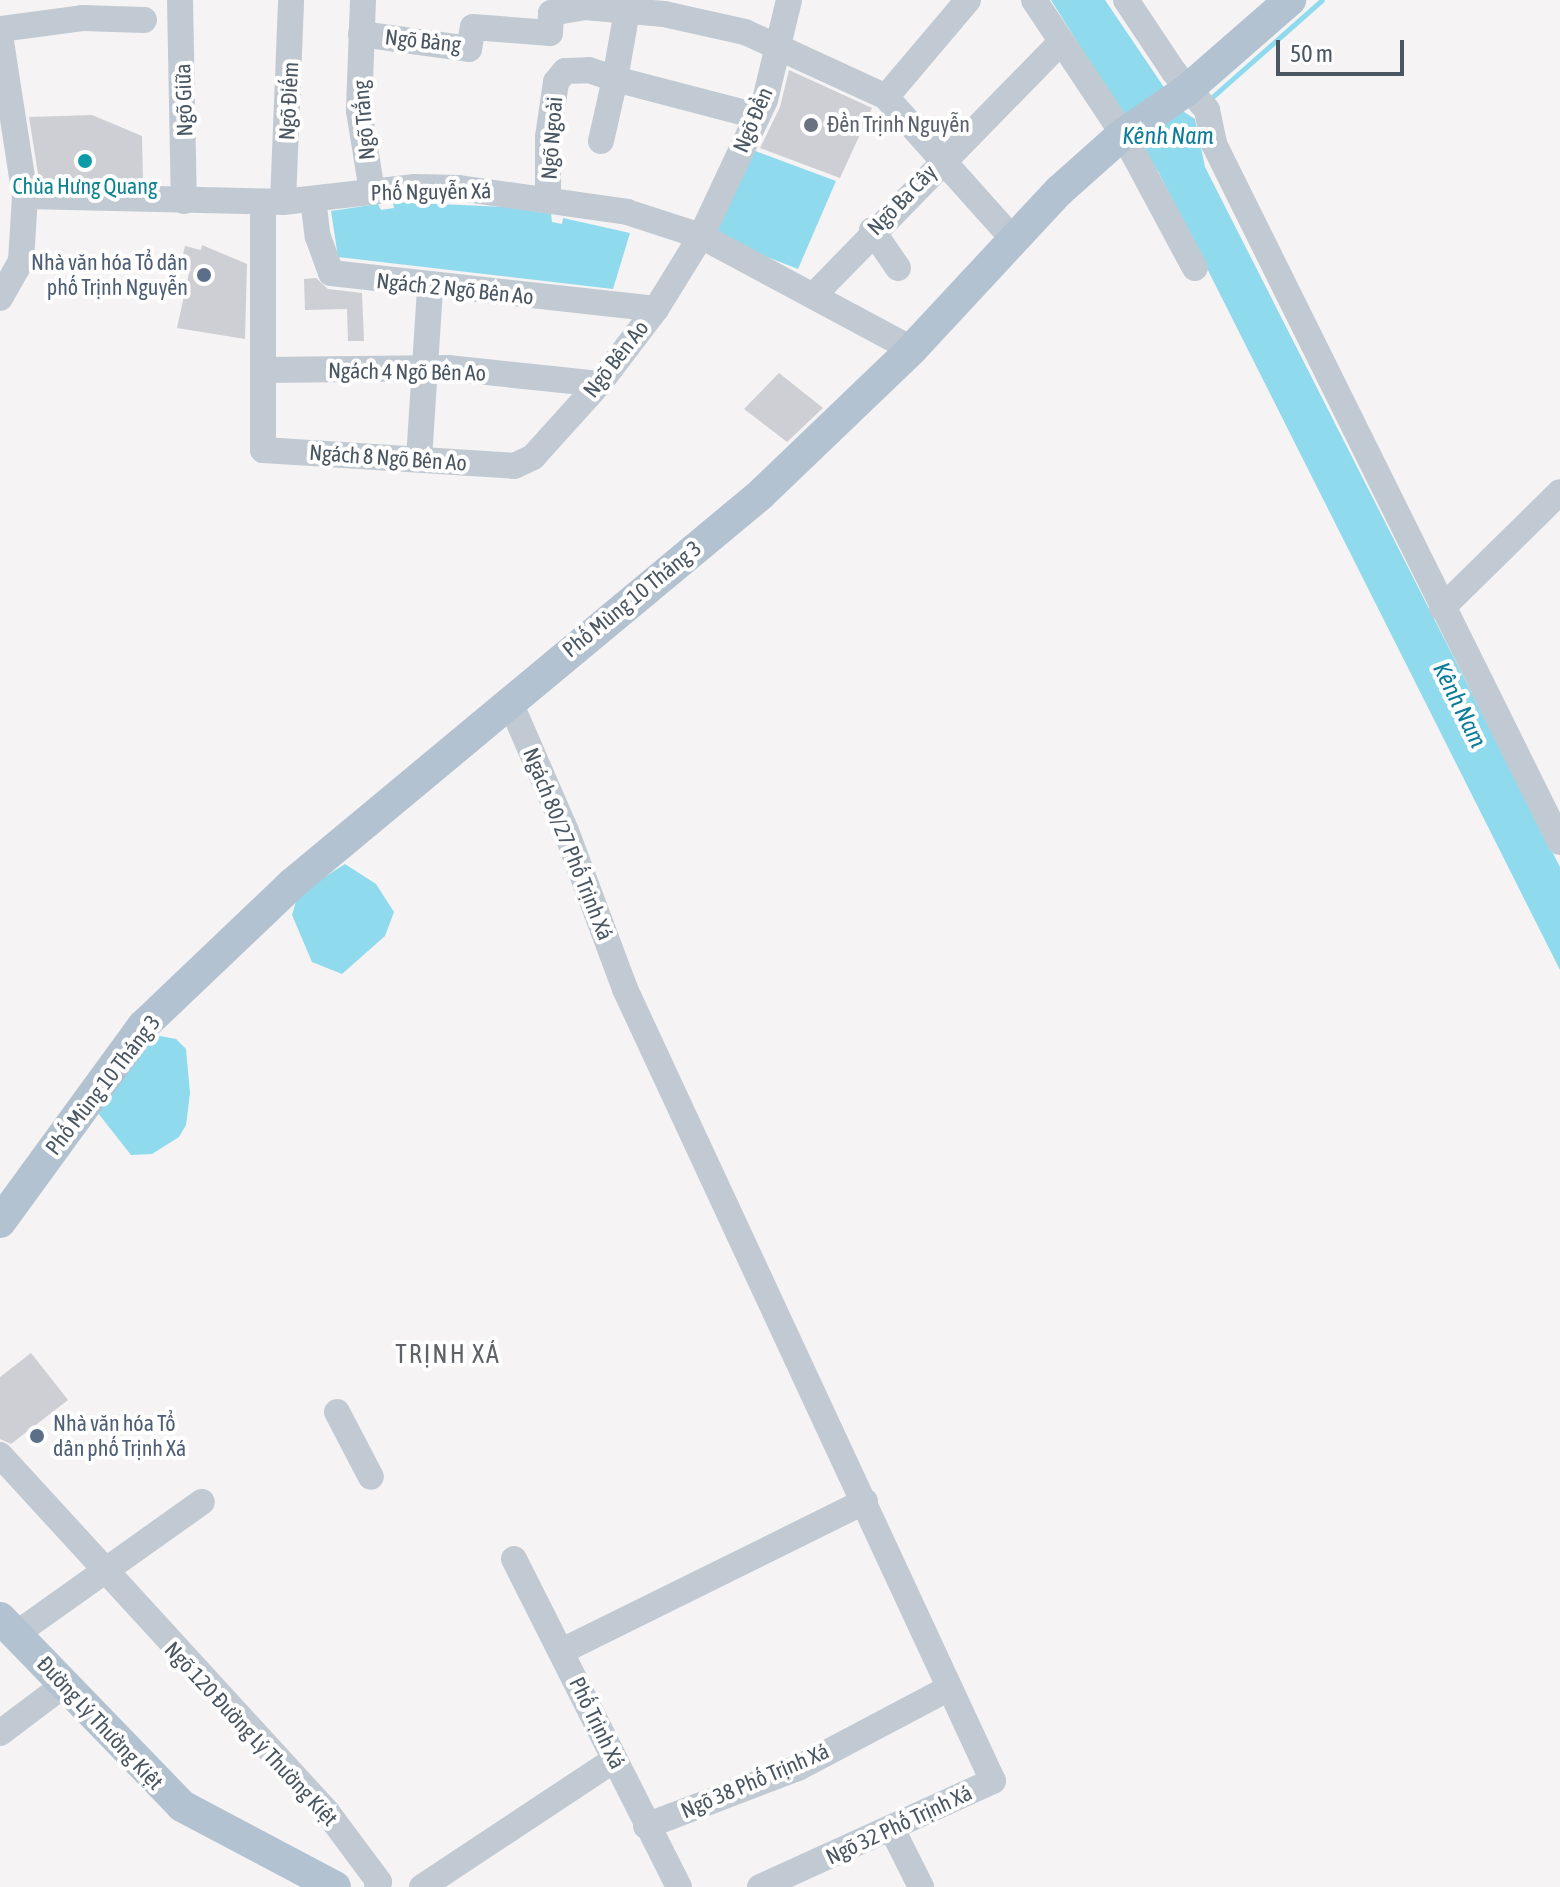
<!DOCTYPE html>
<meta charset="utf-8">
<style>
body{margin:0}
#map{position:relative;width:1560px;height:1887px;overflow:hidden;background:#f5f3f3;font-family:"Asap Condensed",sans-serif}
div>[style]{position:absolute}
.water>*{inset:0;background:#90daee}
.stream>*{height:5px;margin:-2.5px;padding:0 2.5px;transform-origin:2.5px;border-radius:2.5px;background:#90daee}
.building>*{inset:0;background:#cdcfd5}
.minor>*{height:26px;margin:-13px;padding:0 13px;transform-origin:13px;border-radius:13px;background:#c1cad2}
.major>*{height:32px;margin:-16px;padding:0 16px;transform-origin:16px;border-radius:16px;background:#b3c2d1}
.dots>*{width:22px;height:22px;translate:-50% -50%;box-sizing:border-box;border:4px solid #fff;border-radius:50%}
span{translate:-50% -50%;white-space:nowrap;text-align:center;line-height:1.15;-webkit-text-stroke:8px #fff;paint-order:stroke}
.street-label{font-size:22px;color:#4a5661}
.worship-label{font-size:22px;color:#5b616d}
.left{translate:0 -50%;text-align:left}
.culture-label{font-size:22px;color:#0d838f}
.service-label{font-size:22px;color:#4e5e75}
.right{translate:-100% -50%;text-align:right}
.water-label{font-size:24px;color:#0c7c9b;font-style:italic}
.quarter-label{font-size:26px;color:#5f6368;letter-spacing:2px}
.scale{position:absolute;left:1276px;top:40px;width:128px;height:36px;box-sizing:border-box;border:4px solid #4a5661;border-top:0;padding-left:10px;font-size:24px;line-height:28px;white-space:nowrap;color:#4a5661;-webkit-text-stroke:6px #fff;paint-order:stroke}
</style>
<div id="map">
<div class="water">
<div style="clip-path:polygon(1051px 0,1105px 0,1178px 108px,1195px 119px,1205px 167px,1560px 867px,1560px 970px,1159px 173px)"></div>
<div style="clip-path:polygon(750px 149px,836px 181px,798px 269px,716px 237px,727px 196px)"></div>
<div style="clip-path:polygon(393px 202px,506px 207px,551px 214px,552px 222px,562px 224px,563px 218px,630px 233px,613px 289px,338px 257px,331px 211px,378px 204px,381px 210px,394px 208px)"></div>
<div style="clip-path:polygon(345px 864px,376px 884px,394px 912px,385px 936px,342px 974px,312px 962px,292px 915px,298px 894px)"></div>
<div style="clip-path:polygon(160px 1036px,176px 1039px,186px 1049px,190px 1093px,186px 1125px,179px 1137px,152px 1154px,131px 1155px,94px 1108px,144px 1041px)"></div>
</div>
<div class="stream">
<div style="left:1210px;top:99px;width:149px;rotate:-41.5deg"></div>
</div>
<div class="building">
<div style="clip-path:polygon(789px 70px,872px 108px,840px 178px,760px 148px,780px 107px)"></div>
<div style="clip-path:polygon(92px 115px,142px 136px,143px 183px,39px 180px,29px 117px)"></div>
<div style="clip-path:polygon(202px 245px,247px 264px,245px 339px,177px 328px,189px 273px,179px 271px,185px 246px,201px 250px)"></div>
<div style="clip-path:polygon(316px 278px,328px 289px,362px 293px,364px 341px,348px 341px,347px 309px,305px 310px,304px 279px)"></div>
<div style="clip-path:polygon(779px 373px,823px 408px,787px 442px,744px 409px)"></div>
<div style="clip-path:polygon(31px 1353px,68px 1400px,11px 1444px,0 1439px,0 1377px)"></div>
</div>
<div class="minor">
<div style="left:180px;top:0;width:201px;rotate:88.9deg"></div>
<div style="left:363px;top:0;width:111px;rotate:92.1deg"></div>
<div style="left:359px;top:111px;width:81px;rotate:80.8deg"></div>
<div style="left:968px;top:0;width:127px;rotate:130.2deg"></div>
<div style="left:886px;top:97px;width:191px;rotate:48.2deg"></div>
<div style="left:1034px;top:0;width:161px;rotate:56.4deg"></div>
<div style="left:1123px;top:134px;width:152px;rotate:61.8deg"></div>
<div style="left:1126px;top:0;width:87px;rotate:56.3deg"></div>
<div style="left:1174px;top:72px;width:50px;rotate:49deg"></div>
<div style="left:1207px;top:110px;width:35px;rotate:78deg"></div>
<div style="left:1214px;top:144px;width:779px;rotate:63.63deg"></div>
<div style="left:0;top:29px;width:83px;rotate:-7.6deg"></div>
<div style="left:82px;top:18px;width:62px;rotate:1.8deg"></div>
<div style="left:361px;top:34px;width:109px;rotate:7.9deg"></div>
<div style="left:469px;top:49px;width:22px;rotate:-80deg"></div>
<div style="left:473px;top:27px;width:77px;rotate:4.5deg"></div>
<div style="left:550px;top:33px;width:20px;rotate:-87deg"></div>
<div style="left:551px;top:13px;width:35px;rotate:-10deg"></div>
<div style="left:585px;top:7px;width:79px;rotate:5.1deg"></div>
<div style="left:664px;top:14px;width:83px;rotate:12.5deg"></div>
<div style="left:745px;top:32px;width:155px;rotate:24.7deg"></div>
<div style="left:0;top:35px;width:163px;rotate:81.2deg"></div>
<div style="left:601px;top:141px;width:64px;rotate:-77.3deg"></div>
<div style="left:615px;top:79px;width:147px;rotate:14.6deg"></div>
<div style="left:548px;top:197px;width:60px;rotate:-90deg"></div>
<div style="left:548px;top:137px;width:56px;rotate:-81.7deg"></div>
<div style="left:556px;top:82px;width:14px;rotate:-51deg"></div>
<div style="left:565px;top:71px;width:24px;rotate:-2deg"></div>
<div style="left:589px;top:70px;width:28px;rotate:19deg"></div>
<div style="left:615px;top:79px;width:80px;rotate:-80deg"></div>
<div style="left:313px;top:199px;width:38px;rotate:83deg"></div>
<div style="left:318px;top:237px;width:38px;rotate:70deg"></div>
<div style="left:331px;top:273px;width:327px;rotate:6.3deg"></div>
<div style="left:263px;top:202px;width:248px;rotate:90deg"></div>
<div style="left:263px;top:450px;width:252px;rotate:3.6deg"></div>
<div style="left:514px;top:466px;width:21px;rotate:-25deg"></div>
<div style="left:533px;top:457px;width:98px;rotate:-47.9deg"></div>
<div style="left:599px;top:384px;width:94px;rotate:-52.8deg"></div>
<div style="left:656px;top:309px;width:86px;rotate:-58.3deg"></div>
<div style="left:701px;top:236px;width:150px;rotate:-64.8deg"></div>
<div style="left:765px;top:100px;width:103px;rotate:-76.5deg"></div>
<div style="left:283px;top:202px;width:202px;rotate:-87.7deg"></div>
<div style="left:872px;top:230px;width:46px;rotate:55.6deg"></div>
<div style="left:815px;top:294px;width:352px;rotate:-45.7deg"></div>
<div style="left:0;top:298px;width:43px;rotate:-60.4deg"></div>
<div style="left:21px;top:261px;width:65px;rotate:-86.5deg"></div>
<div style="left:25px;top:196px;width:258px;rotate:1.3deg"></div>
<div style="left:283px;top:202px;width:133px;rotate:-6.5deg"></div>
<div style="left:415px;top:187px;width:44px;rotate:1.3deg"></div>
<div style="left:459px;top:188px;width:170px;rotate:8.1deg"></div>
<div style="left:627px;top:212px;width:78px;rotate:18deg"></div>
<div style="left:701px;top:236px;width:239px;rotate:28.2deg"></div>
<div style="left:263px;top:370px;width:185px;rotate:-0.6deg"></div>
<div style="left:448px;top:368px;width:152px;rotate:6deg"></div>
<div style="left:419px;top:459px;width:172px;rotate:-86.3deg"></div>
<div style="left:1442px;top:608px;width:165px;rotate:-44.5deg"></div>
<div style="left:509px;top:700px;width:143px;rotate:66.5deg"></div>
<div style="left:566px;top:831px;width:169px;rotate:69.5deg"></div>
<div style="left:625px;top:989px;width:873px;rotate:65.08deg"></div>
<div style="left:993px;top:1781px;width:256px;rotate:155.5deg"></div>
<div style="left:337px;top:1412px;width:73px;rotate:62.4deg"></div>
<div style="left:0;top:1455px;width:484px;rotate:47.5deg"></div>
<div style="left:327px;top:1812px;width:87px;rotate:53.4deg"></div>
<div style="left:379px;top:1882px;width:5px;rotate:112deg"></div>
<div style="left:514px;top:1559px;width:367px;rotate:63.3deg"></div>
<div style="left:16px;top:1634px;width:228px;rotate:-35.4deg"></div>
<div style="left:562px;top:1651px;width:338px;rotate:-26.3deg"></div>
<div style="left:0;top:1733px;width:80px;rotate:-36.9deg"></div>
<div style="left:646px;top:1826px;width:163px;rotate:-20.9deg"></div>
<div style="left:798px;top:1768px;width:169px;rotate:-27.9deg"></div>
<div style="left:892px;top:1829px;width:65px;rotate:63.4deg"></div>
<div style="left:422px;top:1887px;width:230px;rotate:-33.5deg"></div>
</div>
<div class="major">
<div style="left:0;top:1222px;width:243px;rotate:-53.9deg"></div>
<div style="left:143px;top:1026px;width:206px;rotate:-43.6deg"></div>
<div style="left:292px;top:884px;width:609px;rotate:-39.73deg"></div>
<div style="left:760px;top:495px;width:211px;rotate:-43.8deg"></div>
<div style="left:912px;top:349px;width:216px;rotate:-47.1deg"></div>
<div style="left:1059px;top:191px;width:86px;rotate:-41.7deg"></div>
<div style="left:1123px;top:134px;width:78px;rotate:-34.5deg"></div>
<div style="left:1187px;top:90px;width:137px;rotate:-41.1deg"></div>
<div style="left:0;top:1618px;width:262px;rotate:45.9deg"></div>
<div style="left:182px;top:1806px;width:173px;rotate:27.9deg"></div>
</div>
<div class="dots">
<div style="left:811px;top:125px;background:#6b7280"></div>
<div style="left:85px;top:161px;background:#0f9aa8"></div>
<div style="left:204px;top:275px;background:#5c6f8a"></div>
<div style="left:37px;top:1436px;background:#5c6f8a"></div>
</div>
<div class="street-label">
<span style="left:423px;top:41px;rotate:6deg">Ngõ Bàng</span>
<span style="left:184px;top:100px;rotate:-92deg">Ngõ Giữa</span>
<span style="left:289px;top:101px;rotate:-87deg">Ngõ Điếm</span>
<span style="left:364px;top:120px;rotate:-95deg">Ngõ Trắng</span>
<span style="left:753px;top:120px;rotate:-67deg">Ngõ Đền</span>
<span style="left:552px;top:138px;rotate:-86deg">Ngõ Ngoài</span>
<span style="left:431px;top:192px;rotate:-1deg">Phố Nguyễn Xá</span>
<span style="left:902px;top:200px;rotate:-46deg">Ngõ Ba Cây</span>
<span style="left:455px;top:289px;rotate:6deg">Ngách 2 Ngõ Bên Ao</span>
<span style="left:616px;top:359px;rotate:-52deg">Ngõ Bên Ao</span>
<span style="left:407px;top:372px;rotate:1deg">Ngách 4 Ngõ Bên Ao</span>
<span style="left:388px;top:458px;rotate:4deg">Ngách 8 Ngõ Bên Ao</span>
<span style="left:632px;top:599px;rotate:-39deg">Phố Mùng 10 Tháng 3</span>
<span style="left:568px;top:844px;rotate:68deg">Ngách 80/27 Phố Trịnh Xá</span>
<span style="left:103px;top:1085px;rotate:-52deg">Phố Mùng 10 Tháng 3</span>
<span style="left:100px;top:1723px;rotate:47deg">Đường Lý Thường Kiệt</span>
<span style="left:597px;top:1723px;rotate:64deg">Phố Trịnh Xá</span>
<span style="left:251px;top:1734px;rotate:47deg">Ngõ 120 Đường Lý Thường Kiệt</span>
<span style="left:755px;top:1781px;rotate:-23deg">Ngõ 38 Phố Trịnh Xá</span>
<span style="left:899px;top:1825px;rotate:-25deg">Ngõ 32 Phố Trịnh Xá</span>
</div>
<div class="worship-label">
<span class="left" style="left:827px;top:125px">Đền Trịnh Nguyễn</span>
</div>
<div class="culture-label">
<span style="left:85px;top:187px">Chùa Hưng Quang</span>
</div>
<div class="service-label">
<span class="right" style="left:188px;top:275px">Nhà văn hóa Tổ dân<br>phố Trịnh Nguyễn</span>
<span class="left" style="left:53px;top:1436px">Nhà văn hóa Tổ<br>dân phố Trịnh Xá</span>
</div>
<div class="water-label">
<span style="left:1168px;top:136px">Kênh Nam</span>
<span style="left:1460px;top:705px;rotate:64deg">Kênh Nam</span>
</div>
<div class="quarter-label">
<span style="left:448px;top:1355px">TRỊNH XÁ</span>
</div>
<div class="scale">50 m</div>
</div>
